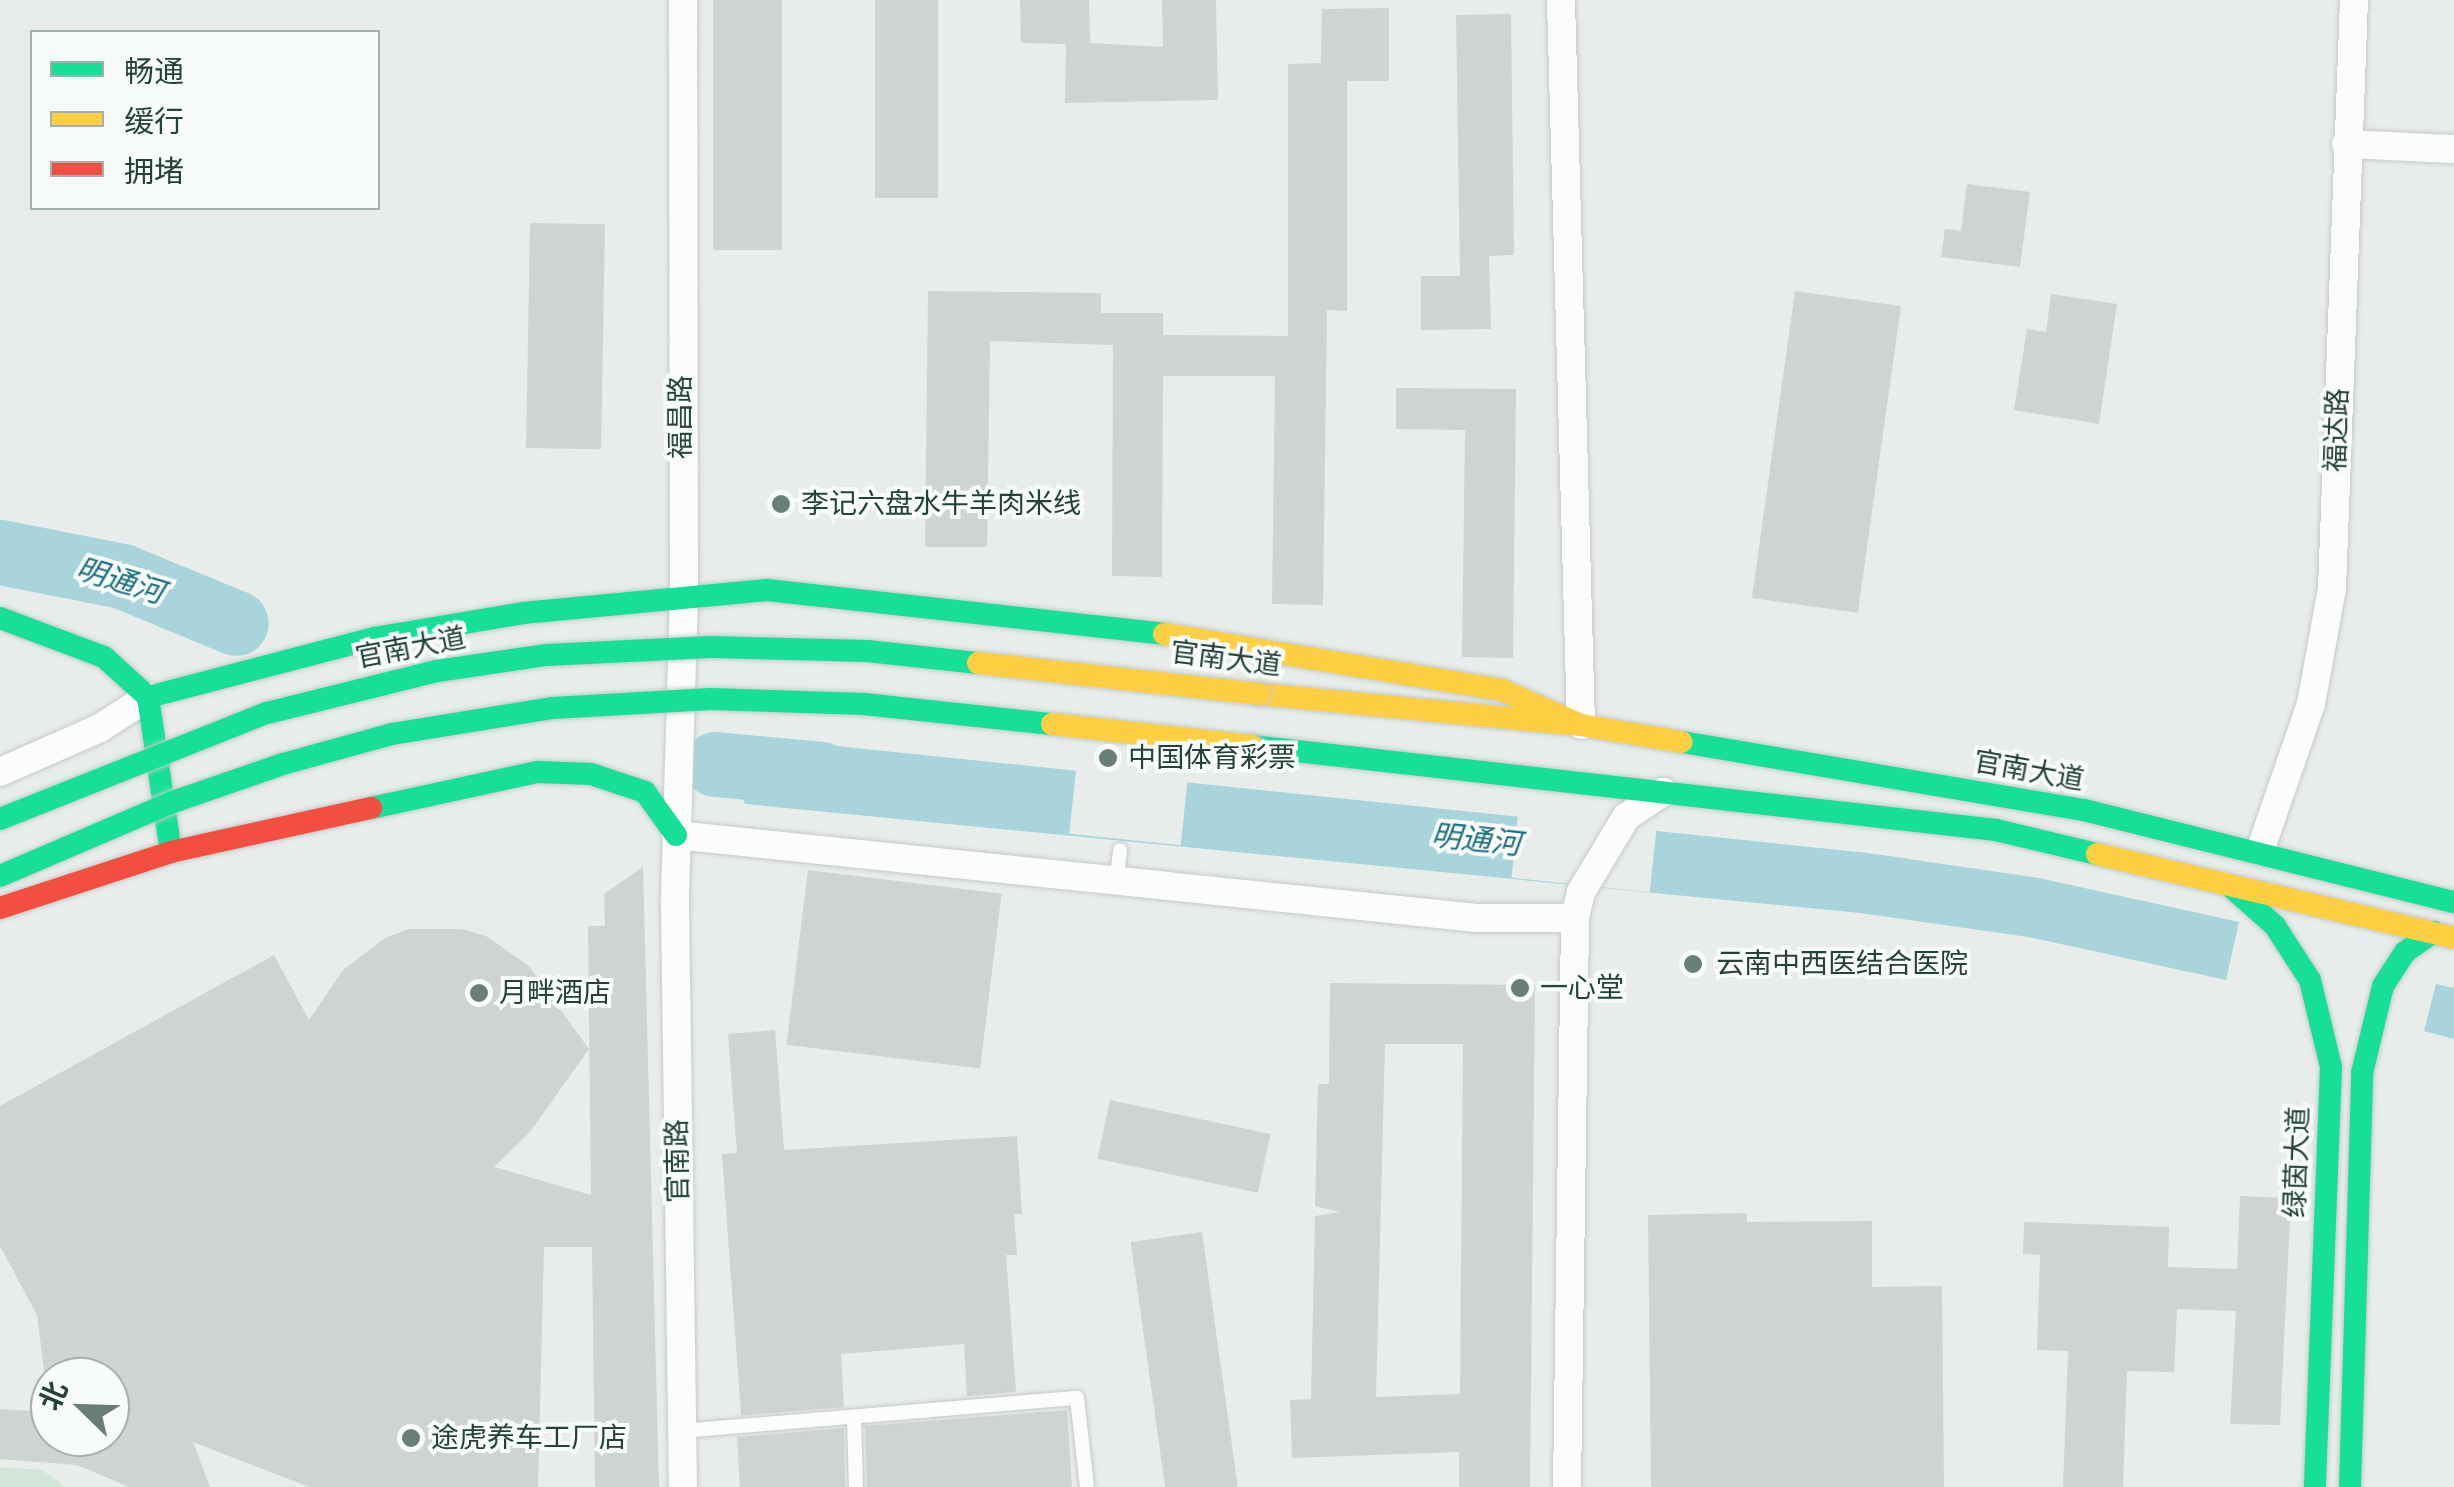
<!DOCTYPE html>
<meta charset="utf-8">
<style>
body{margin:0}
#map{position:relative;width:2454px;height:1487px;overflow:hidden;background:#e8edeb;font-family:Raleway,"Noto Sans SC",sans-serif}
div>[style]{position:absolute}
.green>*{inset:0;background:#d1e6d8}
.water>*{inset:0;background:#a9d4db}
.pier>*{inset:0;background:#e8edeb;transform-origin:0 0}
.river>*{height:65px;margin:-32.5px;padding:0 32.5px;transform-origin:32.5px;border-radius:32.5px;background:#a9d4db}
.building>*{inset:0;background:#cfd4d2;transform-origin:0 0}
.roads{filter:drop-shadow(0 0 2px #c5cac8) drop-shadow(0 0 2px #c5cac8)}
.lane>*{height:14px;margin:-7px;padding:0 7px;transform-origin:7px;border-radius:7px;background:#fcfcfc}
.street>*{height:28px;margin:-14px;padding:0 14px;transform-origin:14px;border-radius:14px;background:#fcfcfc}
.fast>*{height:22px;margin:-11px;padding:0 11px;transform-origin:11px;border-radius:11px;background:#16e098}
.slow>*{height:22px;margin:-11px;padding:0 11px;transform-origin:11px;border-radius:11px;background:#ffcf43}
.jam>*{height:22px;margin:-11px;padding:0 11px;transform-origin:11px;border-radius:11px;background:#f24e42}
.bridges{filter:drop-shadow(0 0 2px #c3cbc8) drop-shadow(0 0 2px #c3cbc8)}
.fast-bridge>*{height:22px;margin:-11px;padding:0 11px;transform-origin:11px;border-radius:11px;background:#16e098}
.slow-bridge>*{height:22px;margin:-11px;padding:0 11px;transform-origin:11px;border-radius:11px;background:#ffcf43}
.dots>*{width:28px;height:28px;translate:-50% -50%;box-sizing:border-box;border:5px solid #f7fbf9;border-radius:50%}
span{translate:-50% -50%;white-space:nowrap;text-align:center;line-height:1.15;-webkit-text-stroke:8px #f7fbf9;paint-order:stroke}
.street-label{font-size:28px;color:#24423a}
.poi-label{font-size:28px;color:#24423a}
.left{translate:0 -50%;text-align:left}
.water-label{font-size:30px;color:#1c6f80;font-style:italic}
.legend{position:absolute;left:30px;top:30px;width:350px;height:180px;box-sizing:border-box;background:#f7fbf9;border:2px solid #a3b1ad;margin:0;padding:12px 18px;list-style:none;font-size:30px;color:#24423a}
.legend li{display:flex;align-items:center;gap:20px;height:50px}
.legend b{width:50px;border:2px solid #a3b1ad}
.north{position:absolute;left:30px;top:1357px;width:100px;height:100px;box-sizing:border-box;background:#f7fbf9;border:2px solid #a3b1ad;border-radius:50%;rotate:293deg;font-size:28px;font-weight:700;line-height:40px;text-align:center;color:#24423a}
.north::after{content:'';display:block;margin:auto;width:35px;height:45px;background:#697e78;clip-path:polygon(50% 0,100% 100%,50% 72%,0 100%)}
</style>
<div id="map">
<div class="green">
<div style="clip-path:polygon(0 1467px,42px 1470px,66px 1487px,0 1487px)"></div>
</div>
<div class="water">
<div style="clip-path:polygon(0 529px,130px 555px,236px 593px,233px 623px,192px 633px,117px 597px,0 575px)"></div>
<div style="clip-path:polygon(750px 737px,1868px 853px,2039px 878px,2239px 922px,2226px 980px,2028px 937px,1860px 913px,745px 804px,733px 765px)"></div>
<div style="clip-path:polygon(2436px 984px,2454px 988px,2454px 1039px,2424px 1031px)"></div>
</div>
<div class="pier">
<div style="left:1076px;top:770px;width:112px;height:64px;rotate:6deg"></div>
<div style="left:1518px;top:816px;width:139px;height:62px;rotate:6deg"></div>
</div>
<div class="river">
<div style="left:0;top:552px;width:124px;rotate:11.1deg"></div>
<div style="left:122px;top:576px;width:123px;rotate:22.4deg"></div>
<div style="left:715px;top:764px;width:106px;rotate:5.4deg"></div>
</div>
<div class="building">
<div style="left:713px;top:0;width:69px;height:250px"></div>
<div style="left:875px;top:0;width:63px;height:198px"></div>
<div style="clip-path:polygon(1020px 0,1089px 0,1090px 43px,1163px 47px,1162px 0,1216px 0,1218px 100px,1065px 103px,1066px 44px,1021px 43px)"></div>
<div style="clip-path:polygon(1389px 8px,1389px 81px,1347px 81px,1347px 311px,1327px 310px,1323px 605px,1272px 604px,1275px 376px,1163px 376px,1162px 577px,1112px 576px,1113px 345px,990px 341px,987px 547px,925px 547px,928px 291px,1101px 293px,1101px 313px,1163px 313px,1163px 335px,1288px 336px,1288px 64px,1321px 63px,1322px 9px)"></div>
<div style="clip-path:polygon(1511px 14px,1514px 255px,1489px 256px,1491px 329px,1421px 330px,1421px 276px,1460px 276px,1456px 15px)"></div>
<div style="clip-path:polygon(1967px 184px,2030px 192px,2020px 267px,1941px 257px,1945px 229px,1961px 231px)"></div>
<div style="left:530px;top:223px;width:75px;height:225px;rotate:1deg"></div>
<div style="left:1795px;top:291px;width:107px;height:310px;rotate:8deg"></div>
<div style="clip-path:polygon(2051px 294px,2117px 304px,2099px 424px,2014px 410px,2027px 329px,2046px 332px)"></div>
<div style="clip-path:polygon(1396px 388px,1516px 389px,1513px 658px,1462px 657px,1465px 430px,1396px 429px)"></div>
<div style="clip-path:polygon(643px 867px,659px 1487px,595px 1487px,592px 1247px,544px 1247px,538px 1487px,309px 1487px,193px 1442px,210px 1487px,129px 1487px,77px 1465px,0 1459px,0 1409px,50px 1412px,50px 1437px,110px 1437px,110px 1377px,45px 1377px,37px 1315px,0 1246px,0 1106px,274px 955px,309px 1020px,343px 970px,385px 938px,409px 929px,461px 929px,486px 936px,528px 965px,589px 1049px,530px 1132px,494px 1167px,591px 1195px,588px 926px,605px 926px,604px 894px)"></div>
<div style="left:808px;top:870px;width:195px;height:176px;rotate:7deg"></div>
<div style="clip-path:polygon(evenodd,1330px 983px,1535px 985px,1530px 1487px,1459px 1487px,1459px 1452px,1292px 1458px,1290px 1400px,1311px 1399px,1315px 1216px,1340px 1212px,1315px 1206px,1318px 1084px,1329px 1084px,1330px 983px,1385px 1044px,1463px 1044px,1460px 1394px,1376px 1397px,1385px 1044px)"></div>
<div style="clip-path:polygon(775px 1030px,784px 1150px,1017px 1136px,1022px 1214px,1014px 1214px,1017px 1255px,1006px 1255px,1016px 1392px,967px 1396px,964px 1344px,841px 1354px,844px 1407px,735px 1416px,741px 1415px,722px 1154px,737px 1153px,728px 1034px)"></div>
<div style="left:1110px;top:1100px;width:164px;height:60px;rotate:12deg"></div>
<div style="clip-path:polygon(2240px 1196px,2291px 1198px,2280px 1425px,2230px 1424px,2236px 1311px,2177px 1309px,2174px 1372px,2127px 1371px,2123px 1487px,2063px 1487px,2068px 1351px,2037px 1350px,2040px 1255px,2023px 1254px,2024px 1222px,2169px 1227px,2168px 1267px,2237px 1269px)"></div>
<div style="clip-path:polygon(1747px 1213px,1747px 1222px,1872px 1221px,1872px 1287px,1942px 1286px,1944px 1487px,1651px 1487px,1648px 1215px)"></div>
<div style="left:1202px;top:1232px;width:258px;height:72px;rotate:82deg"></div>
<div style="clip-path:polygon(1067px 1410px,1072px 1487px,867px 1487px,865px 1426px)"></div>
<div style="clip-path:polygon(844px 1428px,845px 1487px,740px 1487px,737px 1437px)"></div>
</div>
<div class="roads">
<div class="lane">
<div style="left:1116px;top:884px;width:34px;rotate:-83deg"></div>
<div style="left:854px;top:1418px;width:69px;rotate:88.3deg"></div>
<div style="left:682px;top:1431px;width:396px;rotate:-4.8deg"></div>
<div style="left:1077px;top:1398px;width:90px;rotate:83.6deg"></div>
</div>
<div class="street">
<div style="left:683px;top:0;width:594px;rotate:89.9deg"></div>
<div style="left:684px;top:594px;width:309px;rotate:91.7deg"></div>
<div style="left:675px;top:903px;width:584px;rotate:89.22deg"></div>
<div style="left:1561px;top:0;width:725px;rotate:88.42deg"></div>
<div style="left:2346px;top:144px;width:108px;rotate:2.7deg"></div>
<div style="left:0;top:772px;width:109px;rotate:-23.7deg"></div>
<div style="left:100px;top:728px;width:57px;rotate:-32.9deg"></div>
<div style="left:676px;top:835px;width:805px;rotate:5.92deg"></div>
<div style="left:1477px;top:918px;width:98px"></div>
<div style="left:1575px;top:918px;width:27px;rotate:-77deg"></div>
<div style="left:1581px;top:892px;width:87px;rotate:-59deg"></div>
<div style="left:1626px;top:817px;width:45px;rotate:-34deg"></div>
<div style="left:2260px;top:851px;width:156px;rotate:-70.9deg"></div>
<div style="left:2311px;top:704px;width:117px;rotate:-79.7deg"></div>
<div style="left:2332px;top:589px;width:589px;rotate:-87.86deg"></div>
<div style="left:1567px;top:1487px;width:569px;rotate:-89.19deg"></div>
</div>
<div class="fast">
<div style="left:0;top:618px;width:111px;rotate:20.6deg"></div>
<div style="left:104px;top:657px;width:59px;rotate:42.3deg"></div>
<div style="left:148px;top:697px;width:145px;rotate:81.6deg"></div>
<div style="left:148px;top:697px;width:234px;rotate:-14.6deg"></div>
<div style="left:374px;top:638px;width:151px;rotate:-9.5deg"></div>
<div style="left:523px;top:613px;width:245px;rotate:-5.4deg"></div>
<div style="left:767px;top:590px;width:399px;rotate:6.3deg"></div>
<div style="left:1682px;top:742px;width:408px;rotate:9.6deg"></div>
<div style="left:2084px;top:810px;width:381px;rotate:14deg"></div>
<div style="left:1252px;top:746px;width:749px;rotate:6.44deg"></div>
<div style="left:1996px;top:830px;width:104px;rotate:13.4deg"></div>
<div style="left:371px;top:808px;width:171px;rotate:-12.2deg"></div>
<div style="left:538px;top:772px;width:53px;rotate:2.2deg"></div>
<div style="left:591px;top:774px;width:57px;rotate:18.4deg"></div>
<div style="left:645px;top:792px;width:53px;rotate:54.2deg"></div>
<div style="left:2230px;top:886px;width:60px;rotate:41.6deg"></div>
<div style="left:2275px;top:926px;width:64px;rotate:57.1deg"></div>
<div style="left:2310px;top:980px;width:89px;rotate:76.4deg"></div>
<div style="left:2331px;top:1067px;width:420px;rotate:92.2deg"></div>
<div style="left:2350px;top:1487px;width:414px;rotate:-88.3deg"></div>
<div style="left:2362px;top:1073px;width:89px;rotate:-76.4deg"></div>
<div style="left:2383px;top:986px;width:40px;rotate:-57.1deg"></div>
<div style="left:2405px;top:952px;width:35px;rotate:-35deg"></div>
</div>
<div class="slow">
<div style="left:1164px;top:634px;width:343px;rotate:9.4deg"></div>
<div style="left:1502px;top:690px;width:86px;rotate:23.9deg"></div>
<div style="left:1259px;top:694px;width:323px;rotate:5.5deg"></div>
<div style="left:1581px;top:725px;width:102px;rotate:9.6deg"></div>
<div style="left:2097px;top:854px;width:367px;rotate:13.2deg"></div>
</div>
<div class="jam">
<div style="left:0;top:908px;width:180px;rotate:-18.1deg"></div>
<div style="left:171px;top:852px;width:205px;rotate:-12.4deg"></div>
</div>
</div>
<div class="bridges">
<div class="fast-bridge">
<div style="left:0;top:819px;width:287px;rotate:-21.7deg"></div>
<div style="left:267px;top:713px;width:175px;rotate:-13.9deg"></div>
<div style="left:437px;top:671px;width:111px;rotate:-8.3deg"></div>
<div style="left:547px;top:655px;width:164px;rotate:-2.8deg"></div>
<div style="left:711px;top:647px;width:156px;rotate:1.5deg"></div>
<div style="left:867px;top:651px;width:112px;rotate:6.2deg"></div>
<div style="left:0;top:876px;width:185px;rotate:-23.2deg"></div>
<div style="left:170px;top:803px;width:120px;rotate:-19deg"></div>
<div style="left:283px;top:764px;width:113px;rotate:-15.4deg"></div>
<div style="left:392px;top:734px;width:163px;rotate:-9.2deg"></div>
<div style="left:553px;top:708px;width:158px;rotate:-3.3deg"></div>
<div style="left:711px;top:699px;width:153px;rotate:1.9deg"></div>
<div style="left:864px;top:704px;width:189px;rotate:6.1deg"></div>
</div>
<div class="slow-bridge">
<div style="left:978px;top:663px;width:283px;rotate:6.3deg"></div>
<div style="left:1052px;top:724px;width:201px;rotate:6.3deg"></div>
</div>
</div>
<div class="dots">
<div style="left:781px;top:504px;background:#697e78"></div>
<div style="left:1108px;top:758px;background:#697e78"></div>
<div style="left:1693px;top:964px;background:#697e78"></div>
<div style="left:1520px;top:988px;background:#697e78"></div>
<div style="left:479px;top:993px;background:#697e78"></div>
<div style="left:411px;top:1438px;background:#697e78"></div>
</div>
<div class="street-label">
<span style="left:681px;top:417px;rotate:-90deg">福昌路</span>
<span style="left:2337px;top:430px;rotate:-88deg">福达路</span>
<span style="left:411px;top:648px;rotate:-11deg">官南大道</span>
<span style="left:1226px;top:659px;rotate:7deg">官南大道</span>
<span style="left:2029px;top:771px;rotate:10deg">官南大道</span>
<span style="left:678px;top:1161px;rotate:-91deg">官南路</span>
<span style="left:2297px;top:1162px;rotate:-88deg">绿茵大道</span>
</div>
<div class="poi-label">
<span class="left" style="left:801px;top:504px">李记六盘水牛羊肉米线</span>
<span class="left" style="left:1128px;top:758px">中国体育彩票</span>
<span class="left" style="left:1716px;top:964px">云南中西医结合医院</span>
<span class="left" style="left:1540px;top:988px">一心堂</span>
<span class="left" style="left:499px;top:993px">月畔酒店</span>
<span class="left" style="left:431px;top:1438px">途虎养车工厂店</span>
</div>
<div class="water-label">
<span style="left:120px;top:581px;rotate:17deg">明通河</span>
<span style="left:1476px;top:840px;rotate:6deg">明通河</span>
</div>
<ul class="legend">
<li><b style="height:12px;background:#16e098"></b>畅通</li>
<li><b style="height:12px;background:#ffcf43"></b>缓行</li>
<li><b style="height:12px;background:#f24e42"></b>拥堵</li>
</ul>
<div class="north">北</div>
</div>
